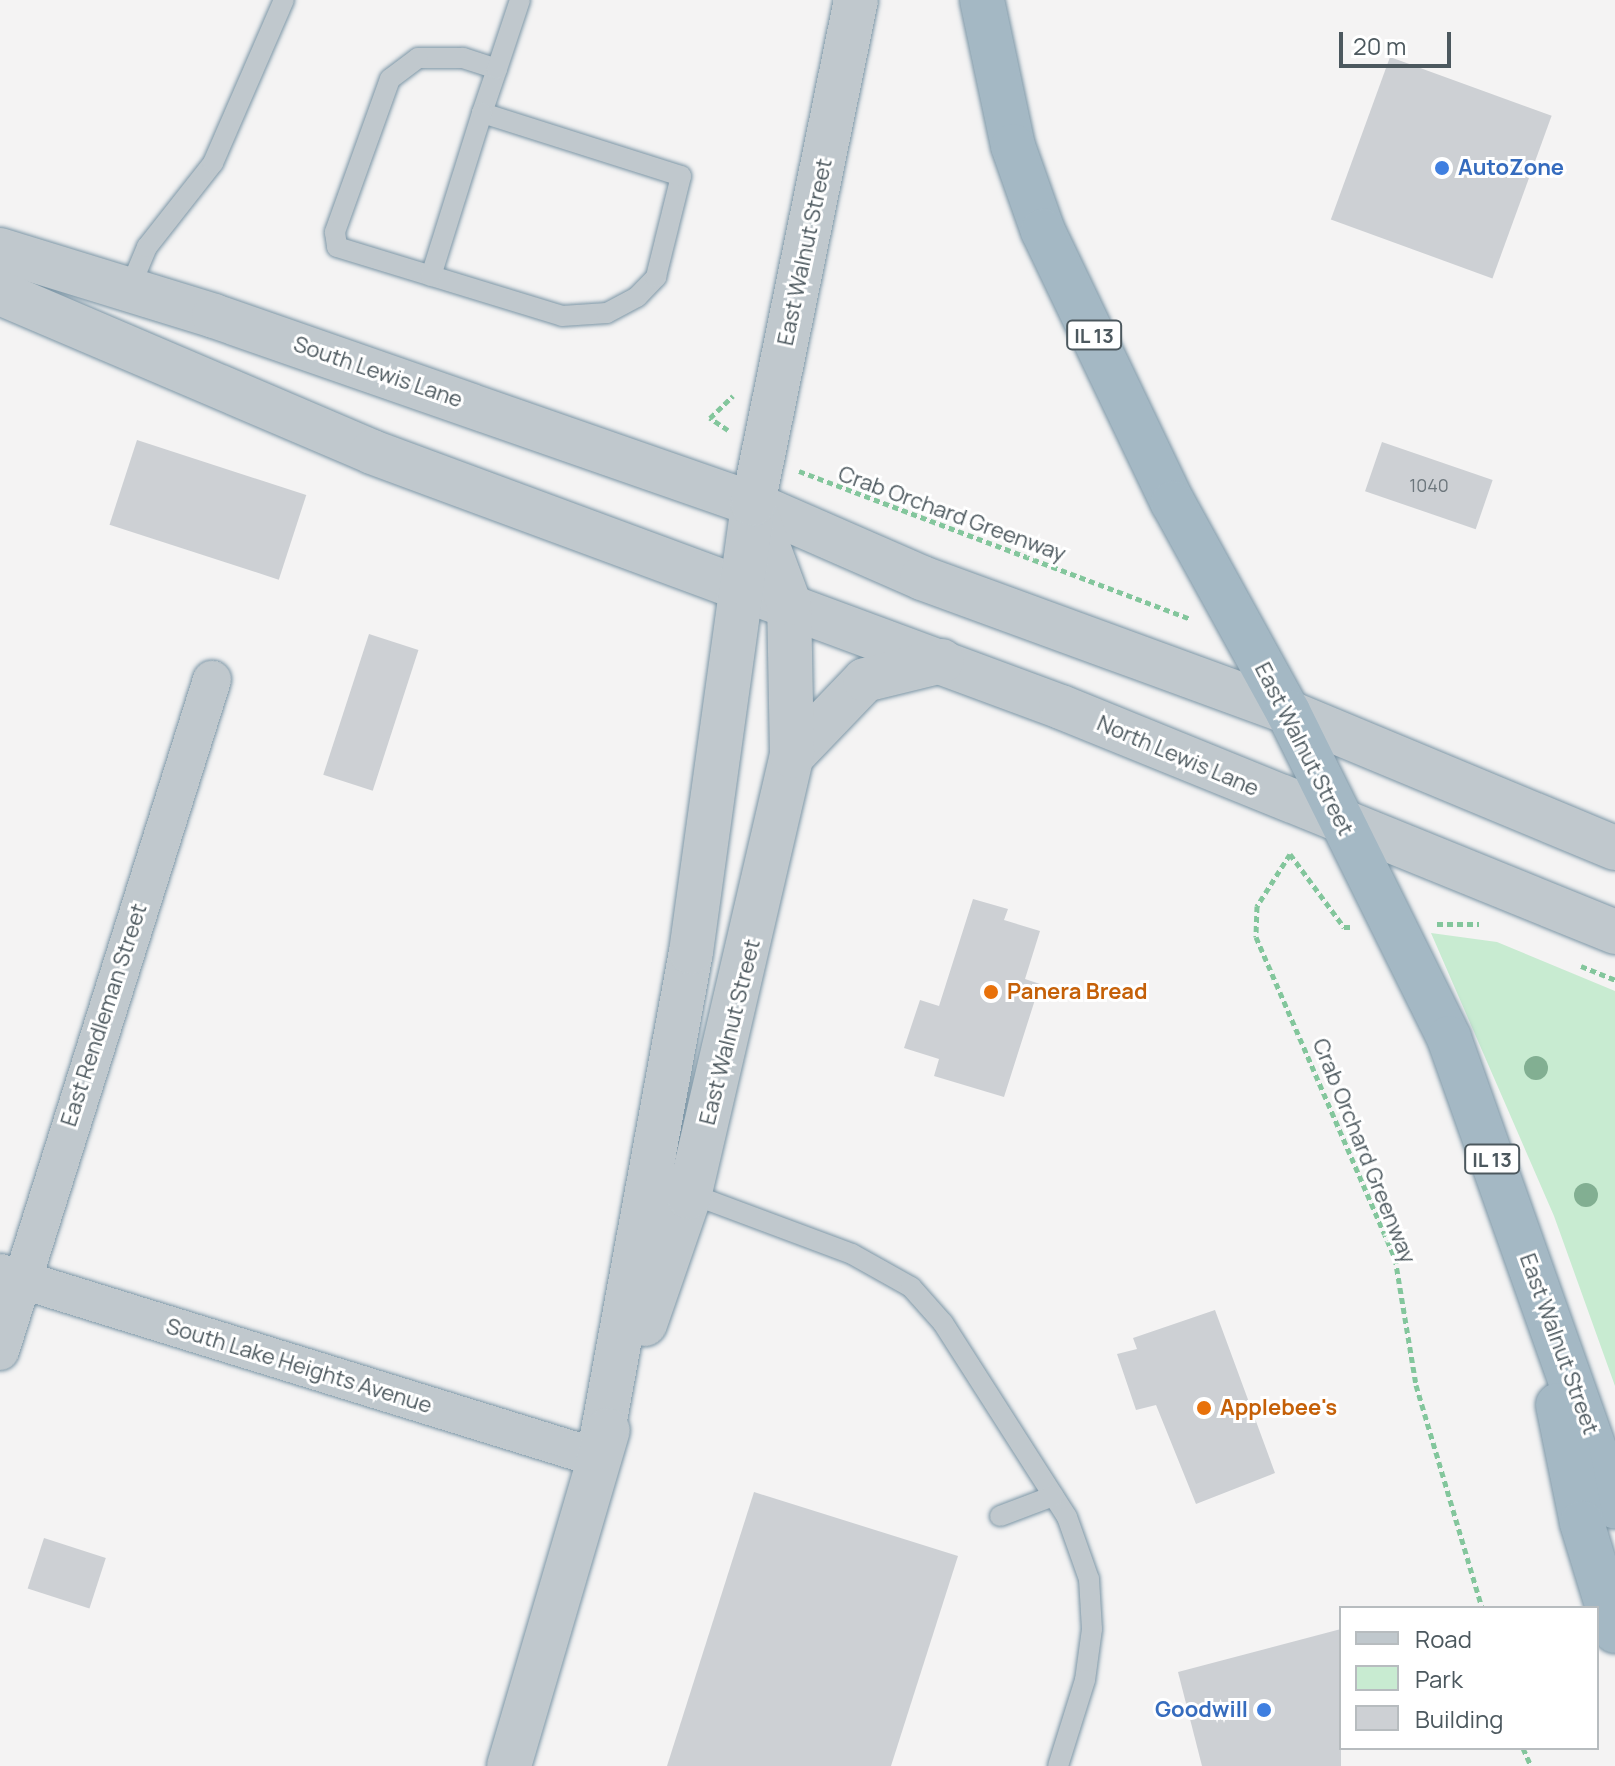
<!DOCTYPE html>
<style>
body{margin:0}
#map{position:relative;width:1615px;height:1766px;overflow:hidden;background:#f4f3f3;font-family:Manrope,sans-serif}
div>[style]{position:absolute}
.green>*{inset:0;background:#c8ebd1}
.building>*{inset:0;background:#cdd0d4;transform-origin:0 0}
.path>*{height:5px;margin-top:-2.5px;transform-origin:0;background:repeating-linear-gradient(90deg,#83c69c 0 6px,transparent 0 10px)}
.roads{filter:drop-shadow(0 0 2px #7c96a6) drop-shadow(0 0 2px #7c96a6)}
.service>*{height:20px;margin:-10px;padding:0 10px;transform-origin:10px;border-radius:10px;background:#c0c8cd}
.minor>*{height:38px;margin:-19px;padding:0 19px;transform-origin:19px;border-radius:19px;background:#c0c8cd}
.tertiary>*{height:44px;margin:-22px;padding:0 22px;transform-origin:22px;border-radius:22px;background:#c0c8cd}
.trunk>*{height:44px;margin:-22px;padding:0 22px;transform-origin:22px;border-radius:22px;background:#a4b8c4}
.trees>*{width:24px;height:24px;margin:-12px;border-radius:50%;background:#82af92}
.dots>*{width:22px;height:22px;translate:-50% -50%;box-sizing:border-box;border:4px solid #fff;border-radius:50%}
span{translate:-50% -50%;white-space:nowrap;text-align:center;line-height:1.15;-webkit-text-stroke:6px #fff;paint-order:stroke}
.number-label{font-size:18px;color:#6c767c}
.number-label span{-webkit-text-stroke-width:0}
.shield-label span{padding:2px 6px;background:#fff;border:2px solid;border-radius:6px;-webkit-text-stroke-width:0}
.shield-label{font-size:20px;color:#4c585e;font-weight:700}
.shop-label{font-size:22px;color:#366cbe;font-weight:700}
.left{translate:0 -50%;text-align:left}
.right{translate:-100% -50%;text-align:right}
.street-label{font-size:22px;color:#4c585e}
.food-label{font-size:22px;color:#c56008;font-weight:700}
.legend{position:absolute;left:1339px;top:1606px;width:260px;height:144px;box-sizing:border-box;background:#fff;border:2px solid #b7bcbf;margin:0;padding:10px 14px;list-style:none;font-size:24px;color:#4c585e}
.legend li{display:flex;align-items:center;gap:16px;height:40px}
.legend b{width:40px;border:2px solid #b7bcbf}
.scale{position:absolute;left:1339px;top:32px;width:112px;height:36px;box-sizing:border-box;border:4px solid #4c585e;border-top:0;padding-left:10px;font-size:24px;line-height:28px;white-space:nowrap;color:#4c585e;-webkit-text-stroke:6px #fff;paint-order:stroke}
</style>
<div id="map">
<div class="green">
<div style="clip-path:polygon(1431px 933px,1497px 942px,1615px 991px,1615px 1386px,1554px 1216px)"></div>
</div>
<div class="building">
<div style="left:1390px;top:57px;width:172px;height:173px;rotate:20deg"></div>
<div style="left:137px;top:440px;width:178px;height:89px;rotate:18deg"></div>
<div style="left:1382px;top:442px;width:117px;height:52px;rotate:19deg"></div>
<div style="left:369px;top:634px;width:52px;height:148px;rotate:18deg"></div>
<div style="clip-path:polygon(973px 899px,1008px 909px,1004px 920px,1040px 931px,1025px 979px,1040px 984px,1004px 1097px,934px 1076px,939px 1059px,904px 1048px,920px 1000px,939px 1006px)"></div>
<div style="clip-path:polygon(1215px 1310px,1275px 1473px,1196px 1504px,1156px 1405px,1136px 1410px,1117px 1354px,1137px 1349px,1133px 1338px)"></div>
<div style="clip-path:polygon(754px 1492px,958px 1556px,891px 1766px,667px 1766px)"></div>
<div style="left:44px;top:1538px;width:65px;height:53px;rotate:18deg"></div>
<div style="clip-path:polygon(1341px 1629px,1341px 1766px,1202px 1766px,1178px 1672px)"></div>
</div>
<div class="path">
<div style="left:728px;top:430px;width:22px;rotate:-146deg"></div>
<div style="left:710px;top:418px;width:32px;rotate:-44deg"></div>
<div style="left:799px;top:471px;width:418px;rotate:20.7deg"></div>
<div style="left:1290px;top:854px;width:62px;rotate:122.4deg"></div>
<div style="left:1257px;top:906px;width:31px;rotate:92deg"></div>
<div style="left:1256px;top:937px;width:350px;rotate:66.6deg"></div>
<div style="left:1395px;top:1258px;width:129px;rotate:80.6deg"></div>
<div style="left:1416px;top:1385px;width:233px;rotate:73.5deg"></div>
<div style="left:1290px;top:854px;width:91px;rotate:53.5deg"></div>
<div style="left:1344px;top:927px;width:8px"></div>
<div style="left:1437px;top:924px;width:42px"></div>
<div style="left:1581px;top:966px;width:37px;rotate:22deg"></div>
<div style="left:1523px;top:1748px;width:20px;rotate:66deg"></div>
</div>
<div class="roads">
<div class="service">
<div style="left:497px;top:69px;width:36px;rotate:-162deg"></div>
<div style="left:463px;top:58px;width:45px;rotate:180deg"></div>
<div style="left:418px;top:58px;width:35px;rotate:143deg"></div>
<div style="left:390px;top:79px;width:163px;rotate:109.8deg"></div>
<div style="left:335px;top:232px;width:15px;rotate:82deg"></div>
<div style="left:337px;top:247px;width:235px;rotate:17deg"></div>
<div style="left:562px;top:316px;width:45px;rotate:-3.8deg"></div>
<div style="left:607px;top:313px;width:34px;rotate:-28deg"></div>
<div style="left:637px;top:297px;width:28px;rotate:-46deg"></div>
<div style="left:656px;top:277px;width:104px;rotate:-76.1deg"></div>
<div style="left:681px;top:176px;width:209px;rotate:-162.4deg"></div>
<div style="left:482px;top:113px;width:46px;rotate:-71.2deg"></div>
<div style="left:497px;top:69px;width:73px;rotate:-71.6deg"></div>
<div style="left:431px;top:276px;width:171px;rotate:-72.6deg"></div>
<div style="left:129px;top:290px;width:47px;rotate:-67.3deg"></div>
<div style="left:147px;top:247px;width:107px;rotate:-51.8deg"></div>
<div style="left:213px;top:163px;width:178px;rotate:-66.5deg"></div>
<div style="left:686px;top:1192px;width:177px;rotate:20.5deg"></div>
<div style="left:852px;top:1254px;width:68px;rotate:29.2deg"></div>
<div style="left:911px;top:1287px;width:48px;rotate:48.4deg"></div>
<div style="left:943px;top:1323px;width:230px;rotate:57.4deg"></div>
<div style="left:1067px;top:1517px;width:66px;rotate:70.5deg"></div>
<div style="left:1089px;top:1579px;width:50px;rotate:86.6deg"></div>
<div style="left:1092px;top:1629px;width:51px;rotate:97.8deg"></div>
<div style="left:1085px;top:1680px;width:90px;rotate:107.4deg"></div>
<div style="left:1000px;top:1516px;width:57px;rotate:-20.7deg"></div>
</div>
<div class="minor">
<div style="left:0;top:1273px;width:626px;rotate:17.19deg"></div>
<div style="left:0;top:1351px;width:704px;rotate:-72.47deg"></div>
</div>
<div class="tertiary">
<div style="left:0;top:250px;width:224px;rotate:17.1deg"></div>
<div style="left:214px;top:316px;width:571px;rotate:19.23deg"></div>
<div style="left:753px;top:504px;width:184px;rotate:23.6deg"></div>
<div style="left:922px;top:578px;width:390px;rotate:20.1deg"></div>
<div style="left:1288px;top:712px;width:354px;rotate:22.6deg"></div>
<div style="left:0;top:293px;width:405px;rotate:23.1deg"></div>
<div style="left:372px;top:452px;width:735px;rotate:20.31deg"></div>
<div style="left:1061px;top:707px;width:598px;rotate:22.1deg"></div>
<div style="left:792px;top:756px;width:105px;rotate:-46.2deg"></div>
<div style="left:865px;top:680px;width:79px;rotate:-13.9deg"></div>
<div style="left:645px;top:1324px;width:134px;rotate:-70.9deg"></div>
<div style="left:689px;top:1197px;width:453px;rotate:-76.9deg"></div>
<div style="left:792px;top:756px;width:153px;rotate:-91.1deg"></div>
<div style="left:789px;top:603px;width:103px;rotate:-110.4deg"></div>
<div style="left:598px;top:1458px;width:514px;rotate:-79.59deg"></div>
<div style="left:691px;top:952px;width:452px;rotate:-82.1deg"></div>
<div style="left:753px;top:504px;width:514px;rotate:-78.45deg"></div>
<div style="left:509px;top:1766px;width:350px;rotate:-73.6deg"></div>
</div>
<div class="trunk">
<div style="left:982px;top:0;width:149px;rotate:78deg"></div>
<div style="left:1013px;top:146px;width:90px;rotate:70.6deg"></div>
<div style="left:1043px;top:231px;width:301px;rotate:64.5deg"></div>
<div style="left:1173px;top:503px;width:239px;rotate:61.2deg"></div>
<div style="left:1288px;top:712px;width:364px;rotate:63.7deg"></div>
<div style="left:1449px;top:1038px;width:497px;rotate:70.5deg"></div>
<div style="left:1558px;top:1405px;width:120px;rotate:78.5deg"></div>
<div style="left:1582px;top:1523px;width:113px;rotate:73deg"></div>
</div>
</div>
<div class="trees">
<div style="left:1536px;top:1068px"></div>
<div style="left:1586px;top:1195px"></div>
</div>
<div class="dots">
<div style="left:1442px;top:168px;background:#3f7fe0"></div>
<div style="left:991px;top:992px;background:#e8710a"></div>
<div style="left:1204px;top:1408px;background:#e8710a"></div>
<div style="left:1264px;top:1710px;background:#3f7fe0"></div>
</div>
<div class="number-label">
<span style="left:1429px;top:485px">1040</span>
</div>
<div class="shield-label">
<span style="left:1094px;top:335px">IL 13</span>
<span style="left:1492px;top:1159px">IL 13</span>
</div>
<div class="shop-label">
<span class="left" style="left:1458px;top:168px">AutoZone</span>
<span class="right" style="left:1248px;top:1710px">Goodwill</span>
</div>
<div class="street-label">
<span style="left:805px;top:252px;rotate:-78deg">East Walnut Street</span>
<span style="left:378px;top:372px;rotate:19deg">South Lewis Lane</span>
<span style="left:952px;top:514px;rotate:20deg">Crab Orchard Greenway</span>
<span style="left:1304px;top:749px;rotate:63deg">East Walnut Street</span>
<span style="left:1178px;top:756px;rotate:23deg">North Lewis Lane</span>
<span style="left:104px;top:1015px;rotate:-72deg">East Rendleman Street</span>
<span style="left:730px;top:1032px;rotate:-76deg">East Walnut Street</span>
<span style="left:1364px;top:1151px;rotate:68deg">Crab Orchard Greenway</span>
<span style="left:1559px;top:1344px;rotate:70deg">East Walnut Street</span>
<span style="left:299px;top:1366px;rotate:17deg">South Lake Heights Avenue</span>
</div>
<div class="food-label">
<span class="left" style="left:1007px;top:992px">Panera Bread</span>
<span class="left" style="left:1220px;top:1408px">Applebee's</span>
</div>
<ul class="legend">
<li><b style="height:10px;background:#c0c8cd"></b>Road</li>
<li><b style="height:22px;background:#c8ebd1"></b>Park</li>
<li><b style="height:22px;background:#cdd0d4"></b>Building</li>
</ul>
<div class="scale">20 m</div>
</div>
